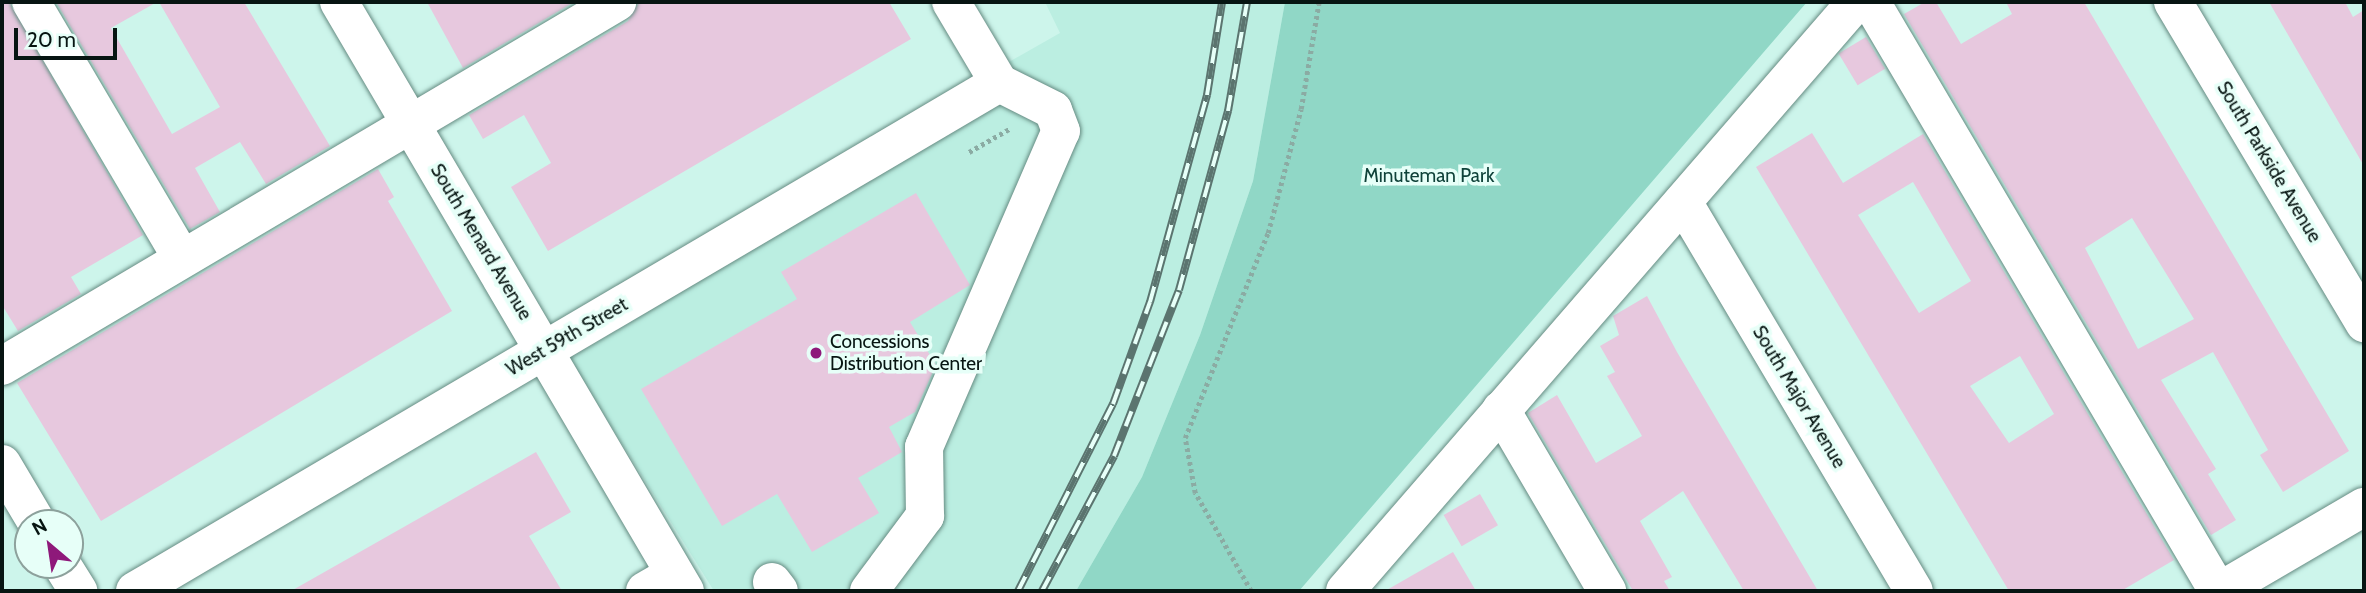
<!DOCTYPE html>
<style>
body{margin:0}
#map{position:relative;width:2366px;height:593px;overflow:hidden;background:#cdf5eb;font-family:Cabin,sans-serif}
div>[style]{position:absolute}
.built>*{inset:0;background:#bbeee1}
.green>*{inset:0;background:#90d7c6}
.building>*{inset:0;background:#e7c8de;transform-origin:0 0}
.path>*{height:4.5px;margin-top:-2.25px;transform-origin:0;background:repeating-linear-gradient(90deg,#8baba3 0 3.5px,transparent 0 7px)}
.roads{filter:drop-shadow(0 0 2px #658b82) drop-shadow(0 0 2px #658b82)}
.minor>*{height:38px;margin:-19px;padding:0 19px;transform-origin:19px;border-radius:19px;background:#fff}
.rail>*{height:8px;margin-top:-4px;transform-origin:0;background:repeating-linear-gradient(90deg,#e7fff8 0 16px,#5b746f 0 32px);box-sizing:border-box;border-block:2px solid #5b746f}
.dots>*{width:19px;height:19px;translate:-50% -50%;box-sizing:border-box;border:4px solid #e7fff8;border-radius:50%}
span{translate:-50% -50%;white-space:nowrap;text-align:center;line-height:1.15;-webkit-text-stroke:7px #e7fff8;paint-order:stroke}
.street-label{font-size:19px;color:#071512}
.park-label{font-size:19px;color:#0f4239}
.poi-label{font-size:19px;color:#071512}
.left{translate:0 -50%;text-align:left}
.frame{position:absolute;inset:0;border:4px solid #071512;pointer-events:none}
.north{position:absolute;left:14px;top:509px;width:70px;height:70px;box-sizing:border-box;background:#e7fff8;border:2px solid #8da19c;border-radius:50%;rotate:331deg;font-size:19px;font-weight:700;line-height:28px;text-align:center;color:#071512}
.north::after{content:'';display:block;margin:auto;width:24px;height:32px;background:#8e197a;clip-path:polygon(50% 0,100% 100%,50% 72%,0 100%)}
.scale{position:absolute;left:14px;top:28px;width:103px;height:32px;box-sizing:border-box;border:4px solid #071512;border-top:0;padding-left:9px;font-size:21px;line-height:24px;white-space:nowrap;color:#071512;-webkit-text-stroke:5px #e7fff8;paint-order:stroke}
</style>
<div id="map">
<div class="built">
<div style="clip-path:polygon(1045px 2px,1285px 2px,1253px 181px,1200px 335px,1142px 477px,1076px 591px,714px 591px,569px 359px,1020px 90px,1007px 63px,1060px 33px)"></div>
</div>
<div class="green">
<div style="clip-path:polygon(1285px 2px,1807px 2px,1299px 591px,1076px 591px,1142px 477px,1200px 335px,1253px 181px)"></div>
</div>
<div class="building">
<div style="clip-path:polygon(2px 2px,9px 2px,143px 235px,71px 277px,81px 294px,18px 331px,2px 305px)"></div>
<div style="clip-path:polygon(56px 2px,157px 2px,111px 28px,172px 134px,220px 107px,159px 2px,244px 2px,330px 146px,266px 184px,240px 142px,195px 168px,220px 212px,190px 229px)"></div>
<div style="clip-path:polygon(427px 2px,574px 2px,463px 68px)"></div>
<div style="clip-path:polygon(639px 2px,889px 2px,911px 39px,548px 251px,511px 187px,551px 163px,524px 115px,483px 139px,469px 115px,628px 21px)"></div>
<div style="clip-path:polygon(evenodd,1925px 2px,1936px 2px,1961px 44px,2012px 14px,2006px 2px,2084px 2px,2349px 451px,2283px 492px,2260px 455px,2268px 450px,2213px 352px,2161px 380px,2216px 469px,2208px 474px,2236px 520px,2211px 535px,1904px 14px,1925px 2px,2132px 218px,2194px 319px,2138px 349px,2085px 248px,2132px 218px)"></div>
<div style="clip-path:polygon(2269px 2px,2345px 2px,2353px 17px,2364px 10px,2364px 166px)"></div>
<div style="left:1866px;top:37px;width:37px;height:32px;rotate:59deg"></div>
<div style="clip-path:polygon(evenodd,1812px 133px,1843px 183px,1923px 134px,2174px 560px,2121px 591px,2009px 591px,1756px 167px,1812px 133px,1913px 182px,1971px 281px,1919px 313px,1858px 215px,1913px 182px,1812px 133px,2020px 356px,2054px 414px,2009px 443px,1970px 386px,2020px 356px)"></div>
<div style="clip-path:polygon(378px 169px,394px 197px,388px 201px,452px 311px,101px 521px,17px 383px)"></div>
<div style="clip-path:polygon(916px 193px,970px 285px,910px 322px,936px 365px,915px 412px,889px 427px,902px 452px,858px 478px,879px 513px,812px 552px,777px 494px,722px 526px,641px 389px,797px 299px,781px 272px)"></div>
<div style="clip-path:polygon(1647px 296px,1677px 352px,1818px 591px,1744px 591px,1683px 491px,1640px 521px,1672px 577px,1664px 581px,1670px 591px,1633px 591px,1528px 413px,1557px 395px,1596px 463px,1642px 436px,1607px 376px,1615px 372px,1600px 346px,1619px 335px,1613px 316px)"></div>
<div style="clip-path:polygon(536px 452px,571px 512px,529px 536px,562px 591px,291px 591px)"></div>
<div style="left:1480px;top:494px;width:36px;height:42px;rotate:60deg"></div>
<div style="clip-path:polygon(1453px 552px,1476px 591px,1385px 591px)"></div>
</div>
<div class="path">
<div style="left:969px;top:152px;width:48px;rotate:-29.7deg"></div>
<div style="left:1251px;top:591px;width:113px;rotate:-119.7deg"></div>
<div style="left:1195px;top:493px;width:56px;rotate:-100.3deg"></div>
<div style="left:1185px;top:438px;width:221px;rotate:-68deg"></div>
<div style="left:1268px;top:233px;width:128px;rotate:-75.1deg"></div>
<div style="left:1301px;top:109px;width:109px;rotate:-80.5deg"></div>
</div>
<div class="roads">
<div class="minor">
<div style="left:31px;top:2px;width:297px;rotate:59.5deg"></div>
<div style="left:339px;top:2px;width:683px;rotate:59.57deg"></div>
<div style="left:951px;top:2px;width:94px;rotate:59.3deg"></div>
<div style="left:1871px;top:2px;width:684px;rotate:59.5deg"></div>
<div style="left:2173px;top:2px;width:374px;rotate:59.2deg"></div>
<div style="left:1683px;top:202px;width:452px;rotate:59.3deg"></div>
<div style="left:2px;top:366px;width:715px;rotate:-30.62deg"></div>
<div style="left:1501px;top:410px;width:210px;rotate:59.6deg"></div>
<div style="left:2px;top:464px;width:69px;rotate:59.3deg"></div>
<div style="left:62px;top:565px;width:31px;rotate:58deg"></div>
<div style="left:772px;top:582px;width:11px;rotate:52deg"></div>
<div style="left:135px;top:591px;width:1002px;rotate:-30.45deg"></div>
<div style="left:645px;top:591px;width:34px;rotate:-30deg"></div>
<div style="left:869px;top:591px;width:94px;rotate:-53.3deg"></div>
<div style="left:925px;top:516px;width:69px;rotate:-90.8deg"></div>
<div style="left:924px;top:447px;width:344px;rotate:-66.6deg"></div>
<div style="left:1061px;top:131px;width:22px;rotate:-111deg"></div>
<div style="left:1053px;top:110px;width:60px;rotate:-153.4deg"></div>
<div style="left:1345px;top:591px;width:780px;rotate:-49.06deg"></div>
<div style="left:2220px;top:591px;width:167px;rotate:-30.3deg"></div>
</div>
</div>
<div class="rail">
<div style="left:1018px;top:591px;width:210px;rotate:-63.1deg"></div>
<div style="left:1113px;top:404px;width:109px;rotate:-70.1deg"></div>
<div style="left:1150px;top:302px;width:215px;rotate:-74.6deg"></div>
<div style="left:1207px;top:95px;width:94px;rotate:-80.8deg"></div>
<div style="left:1042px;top:591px;width:153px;rotate:-61.9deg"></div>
<div style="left:1114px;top:456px;width:178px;rotate:-68.6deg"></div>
<div style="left:1179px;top:290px;width:186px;rotate:-74.7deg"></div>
<div style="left:1228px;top:111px;width:111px;rotate:-80.1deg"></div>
</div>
<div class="dots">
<div style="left:816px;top:353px;background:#8e197a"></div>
</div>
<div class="street-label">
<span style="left:2269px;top:162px;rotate:59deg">South Parkside Avenue</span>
<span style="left:481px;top:242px;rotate:59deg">South Menard Avenue</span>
<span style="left:567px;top:337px;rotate:-30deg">West 59th Street</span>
<span style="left:1799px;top:397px;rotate:59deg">South Major Avenue</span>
</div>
<div class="park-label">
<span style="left:1429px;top:176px">Minuteman Park</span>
</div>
<div class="poi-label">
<span class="left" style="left:830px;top:353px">Concessions<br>Distribution Center</span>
</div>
<div class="frame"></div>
<div class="north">N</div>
<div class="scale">20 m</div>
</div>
